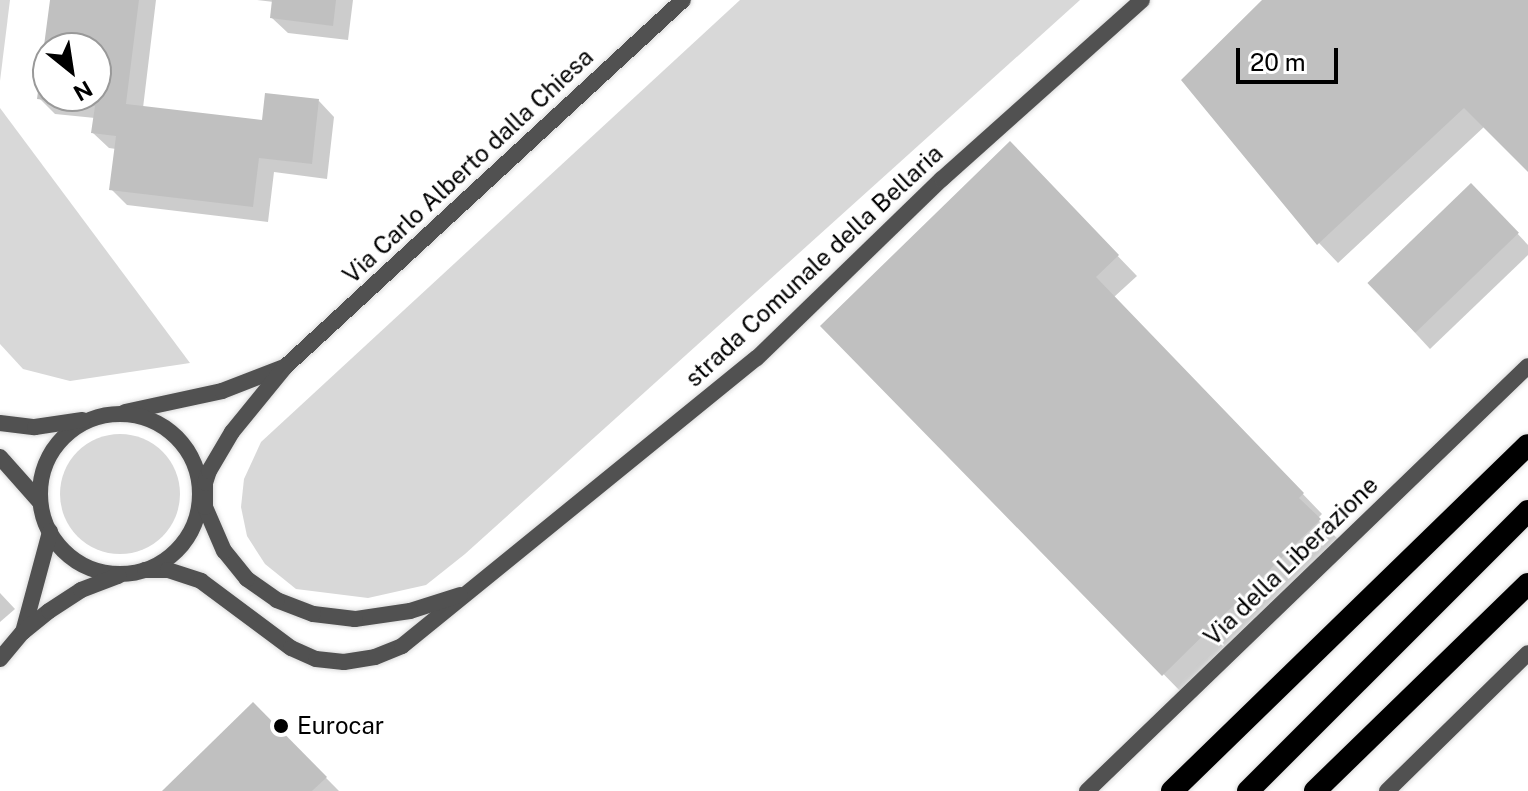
<!DOCTYPE html>
<style>
body{margin:0}
#map{position:relative;width:1528px;height:791px;overflow:hidden;background:#fff;font-family:"Public Sans",sans-serif}
div>[style]{position:absolute}
.green>*{inset:0;background:#d8d8d8}
.round{border-radius:50%}
.shadow>*{inset:0;background:#0003}
.building>*{inset:0;background:#c0c0c0;transform-origin:0 0}
.roads{filter:drop-shadow(0 0 2px #dbdbdb) drop-shadow(0 0 2px #dbdbdb)}
.minor>*{height:16px;margin:-8px;padding:0 8px;transform-origin:8px;border-radius:8px;background:#515151}
.minor>.ring{margin:-8px;padding:0;box-sizing:content-box;background:none;border:16px solid #515151;border-radius:50%}
.tertiary>*{height:16px;margin:-8px;padding:0 8px;transform-origin:8px;border-radius:8px;background:#515151}
.trunk>*{height:22px;margin:-11px;padding:0 11px;transform-origin:11px;border-radius:11px;background:#000}
.dots>*{width:22px;height:22px;translate:-50% -50%;box-sizing:border-box;border:4px solid #fff;border-radius:50%}
span{translate:-50% -50%;white-space:nowrap;text-align:center;line-height:1.15;-webkit-text-stroke:6px #fff;paint-order:stroke}
.street-label{font-size:24px;color:#000}
.poi-label{font-size:24px;color:#000}
.left{translate:0 -50%;text-align:left}
.north{position:absolute;left:32px;top:32px;width:80px;height:80px;box-sizing:border-box;background:#fff;border:2px solid #999;border-radius:50%;rotate:150deg;font-size:22px;font-weight:700;line-height:32px;text-align:center;color:#000}
.north::after{content:'';display:block;margin:auto;width:28px;height:36px;background:#000;clip-path:polygon(50% 0,100% 100%,50% 72%,0 100%)}
.scale{position:absolute;left:1236px;top:48px;width:102px;height:36px;box-sizing:border-box;border:4px solid #000;border-top:0;padding-left:10px;font-size:24px;line-height:28px;white-space:nowrap;color:#000;-webkit-text-stroke:6px #fff;paint-order:stroke}
</style>
<div id="map">
<div class="green">
<div style="clip-path:polygon(0 0,10px 0,0 81px)"></div>
<div style="clip-path:polygon(740px 0,1080px 0,465px 554px,426px 585px,368px 598px,296px 589px,265px 564px,247px 536px,241px 507px,244px 479px,261px 442px)"></div>
<div style="clip-path:polygon(0 108px,190px 363px,70px 381px,23px 369px,0 344px)"></div>
<div class="round" style="left:60px;top:434px;width:120px;height:120px"></div>
</div>
<div class="shadow">
<div style="clip-path:polygon(evenodd,52px 0,156px 0,143px 108px,264px 123px,319px 101px,334px 117px,327px 179px,274px 172px,268px 222px,127px 205px,111px 189px,116px 149px,109px 148px,93px 133px,95px 118px,55px 114px,39px 98px,52px 0,48px 48px,96px 48px,96px 96px,48px 96px,48px 48px)"></div>
<div style="clip-path:polygon(257px 0,353px 0,348px 40px,288px 33px,272px 18px,274px 2px)"></div>
<div style="clip-path:polygon(1265px 0,1528px 0,1528px 169px,1485px 126px,1338px 263px,1319px 243px)"></div>
<div style="clip-path:polygon(1029px 164px,1137px 276px,1114px 297px,1322px 514px,1317px 519px,1339px 540px,1183px 694px,823px 326px)"></div>
<div style="clip-path:polygon(1487px 201px,1528px 245px,1528px 255px,1430px 349px,1370px 284px)"></div>
<div style="clip-path:polygon(0 593px,15px 609px,0 622px)"></div>
<div style="clip-path:polygon(253px 704px,339px 791px,165px 791px)"></div>
</div>
<div class="building">
<div style="clip-path:polygon(evenodd,50px 0,139px 0,126px 104px,262px 120px,265px 93px,319px 99px,312px 164px,259px 158px,253px 207px,109px 190px,116px 136px,91px 133px,95px 106px,37px 99px,50px 0,48px 48px,96px 48px,96px 96px,48px 96px,48px 48px)"></div>
<div style="clip-path:polygon(272px 0,336px 0,333px 26px,270px 18px)"></div>
<div style="clip-path:polygon(1262px 0,1528px 0,1528px 172px,1464px 108px,1317px 245px,1181px 80px)"></div>
<div style="clip-path:polygon(1010px 141px,1119px 255px,1096px 277px,1304px 493px,1299px 498px,1321px 519px,1162px 676px,820px 326px)"></div>
<div style="left:1471px;top:183px;width:69px;height:144px;rotate:46deg"></div>
<div style="clip-path:polygon(253px 702px,327px 777px,312px 791px,162px 791px)"></div>
</div>
<div class="roads">
<div class="minor">
<div style="left:125px;top:412px;width:99px;rotate:-12.2deg"></div>
<div style="left:222px;top:391px;width:66px;rotate:-21.2deg"></div>
<div class="ring" style="left:40px;top:414px;width:144px;height:144px"></div>
<div style="left:0;top:423px;width:35px;rotate:7deg"></div>
<div style="left:35px;top:427px;width:48px;rotate:-8.5deg"></div>
<div style="left:0;top:457px;width:60px;rotate:48.4deg"></div>
<div style="left:145px;top:570px;width:23px"></div>
<div style="left:168px;top:570px;width:35px;rotate:18deg"></div>
<div style="left:201px;top:581px;width:112px;rotate:36.7deg"></div>
<div style="left:291px;top:648px;width:27px;rotate:24deg"></div>
<div style="left:316px;top:659px;width:28px;rotate:6deg"></div>
<div style="left:344px;top:662px;width:31px;rotate:-9deg"></div>
<div style="left:375px;top:657px;width:29px;rotate:-22deg"></div>
<div style="left:402px;top:646px;width:457px;rotate:-39.1deg"></div>
<div style="left:757px;top:358px;width:257px;rotate:-44.1deg"></div>
<div style="left:942px;top:179px;width:268px;rotate:-41.8deg"></div>
<div style="left:460px;top:595px;width:52px;rotate:162.3deg"></div>
<div style="left:410px;top:611px;width:56px;rotate:171.7deg"></div>
<div style="left:355px;top:619px;width:42px;rotate:-173.2deg"></div>
<div style="left:313px;top:614px;width:39px;rotate:-159deg"></div>
<div style="left:277px;top:600px;width:37px;rotate:-145deg"></div>
<div style="left:247px;top:579px;width:36px;rotate:-129deg"></div>
<div style="left:224px;top:551px;width:48px;rotate:-113.4deg"></div>
<div style="left:205px;top:507px;width:24px;rotate:-90deg"></div>
<div style="left:205px;top:483px;width:13px;rotate:-72deg"></div>
<div style="left:209px;top:471px;width:45px;rotate:-59.5deg"></div>
<div style="left:232px;top:432px;width:84px;rotate:-50.8deg"></div>
<div style="left:285px;top:367px;width:541px;rotate:-42.68deg"></div>
<div style="left:23px;top:632px;width:104px;rotate:-74.9deg"></div>
<div style="left:0;top:659px;width:35px;rotate:-50deg"></div>
<div style="left:23px;top:632px;width:33px;rotate:-39deg"></div>
<div style="left:49px;top:611px;width:38px;rotate:-33deg"></div>
<div style="left:81px;top:590px;width:40px;rotate:-21deg"></div>
<div style="left:1387px;top:791px;width:197px;rotate:-44.4deg"></div>
</div>
<div class="tertiary">
<div style="left:1087px;top:791px;width:612px;rotate:-43.94deg"></div>
</div>
<div class="trunk">
<div style="left:1172px;top:791px;width:496px;rotate:-44.2deg"></div>
<div style="left:1248px;top:791px;width:396px;rotate:-45deg"></div>
<div style="left:1315px;top:791px;width:297px;rotate:-44.2deg"></div>
</div>
</div>
<div class="dots">
<div style="left:281px;top:726px;background:#000"></div>
</div>
<div class="street-label">
<span style="left:468px;top:166px;rotate:-43deg">Via Carlo Alberto dalla Chiesa</span>
<span style="left:814px;top:266px;rotate:-43deg">strada Comunale della Bellaria</span>
<span style="left:1291px;top:561px;rotate:-44deg">Via della Liberazione</span>
</div>
<div class="poi-label">
<span class="left" style="left:297px;top:726px">Eurocar</span>
</div>
<div class="north">N</div>
<div class="scale">20 m</div>
</div>
